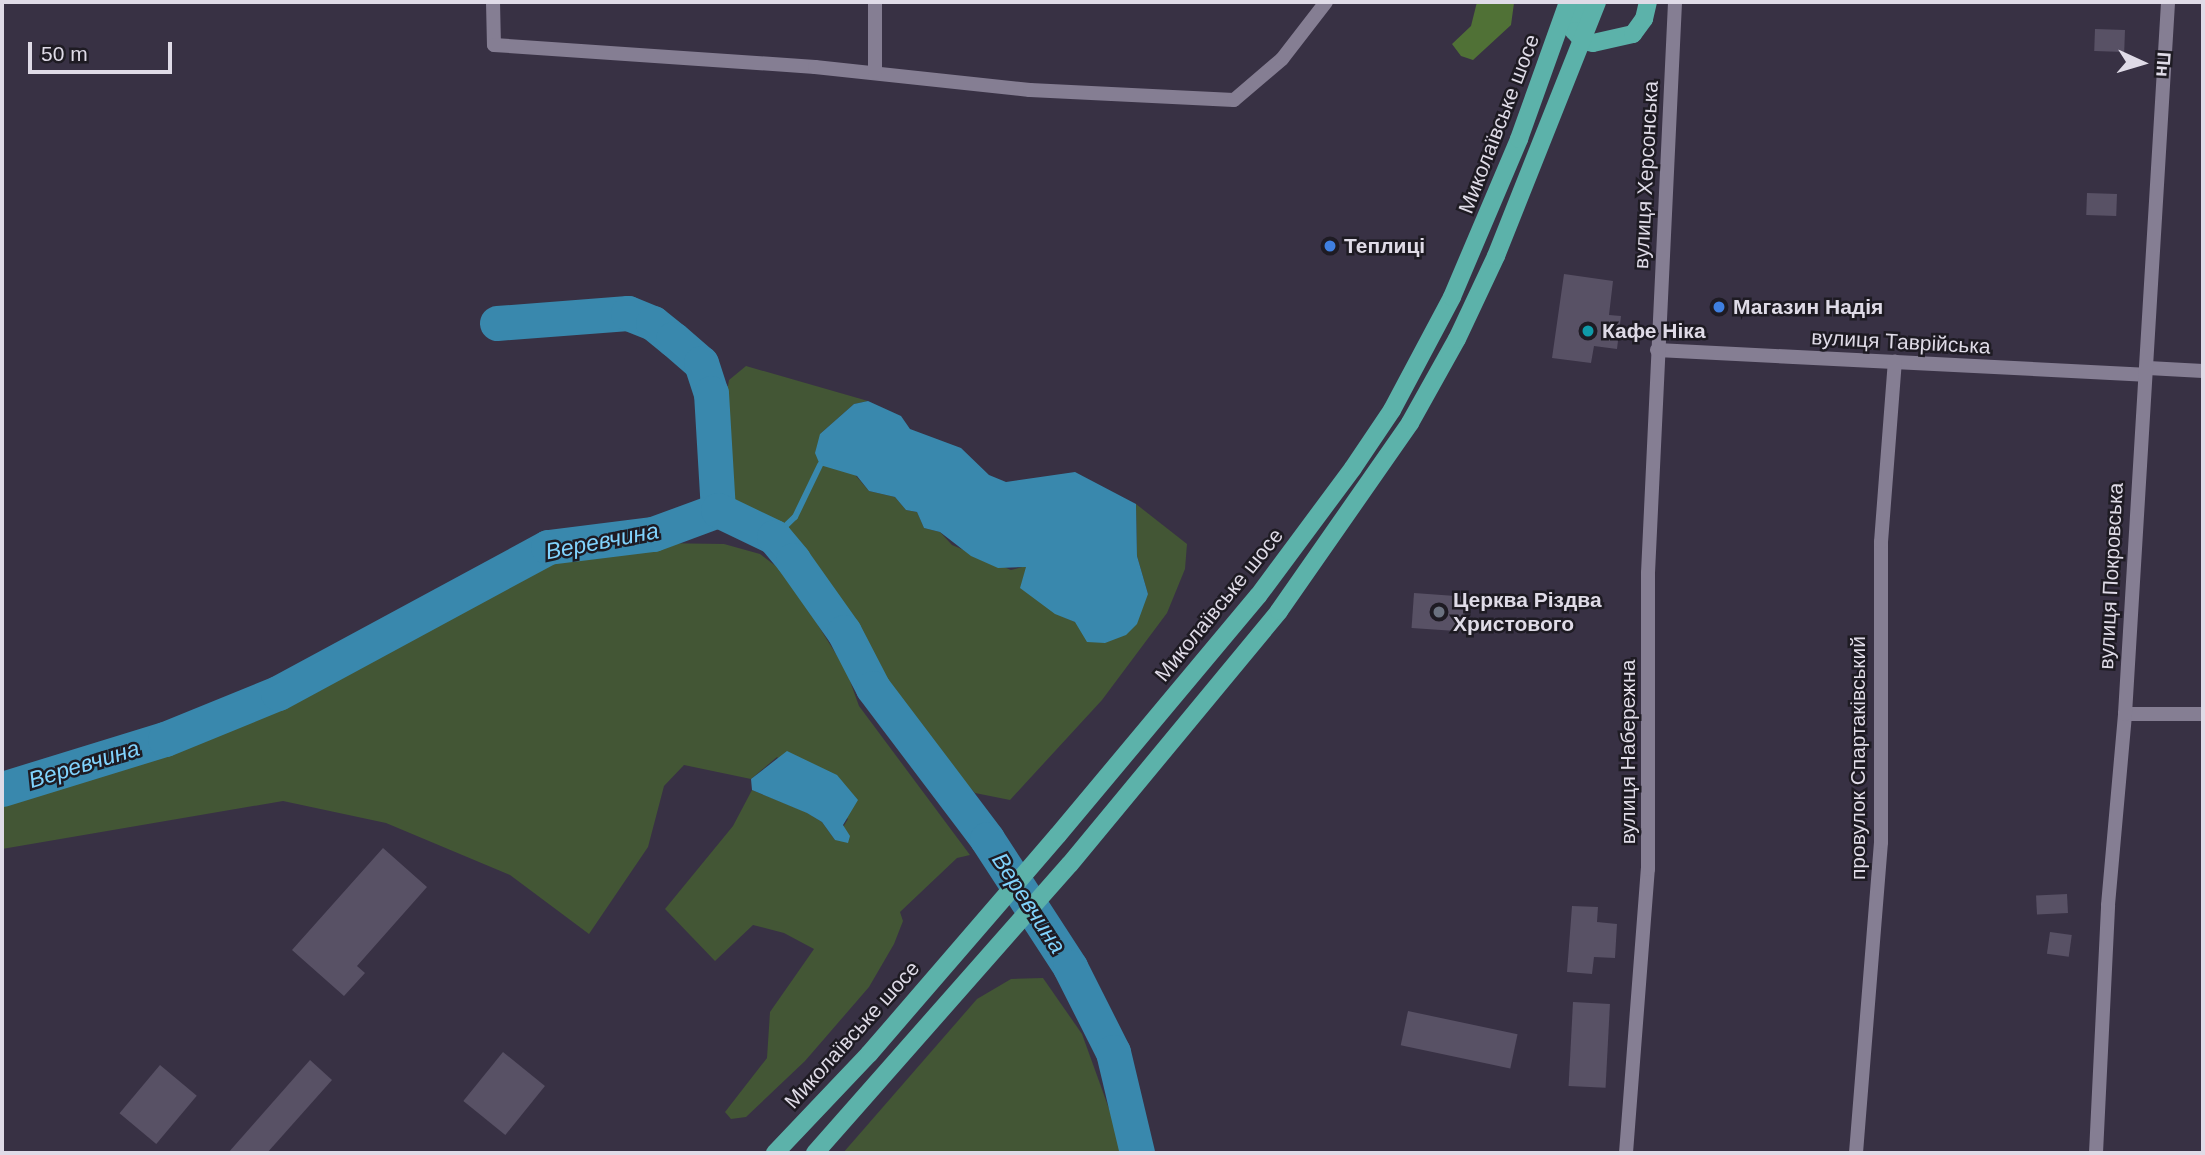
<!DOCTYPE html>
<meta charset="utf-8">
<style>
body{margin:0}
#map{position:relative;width:2205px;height:1155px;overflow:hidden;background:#383144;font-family:Helvetica,sans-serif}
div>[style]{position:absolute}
.green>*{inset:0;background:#435635}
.forest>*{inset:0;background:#507136}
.water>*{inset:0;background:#3988ad}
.stream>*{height:6px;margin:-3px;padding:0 3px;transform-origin:3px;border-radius:3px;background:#3988ad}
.river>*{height:35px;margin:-17.5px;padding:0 17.5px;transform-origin:17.5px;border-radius:17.5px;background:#3988ad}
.building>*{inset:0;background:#585165;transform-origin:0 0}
.minor>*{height:14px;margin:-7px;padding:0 7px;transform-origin:7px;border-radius:7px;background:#857e93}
.primary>*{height:18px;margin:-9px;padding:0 9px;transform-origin:9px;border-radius:9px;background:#5cb2aa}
.dots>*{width:19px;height:19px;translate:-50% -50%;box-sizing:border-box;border:4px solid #1e1b23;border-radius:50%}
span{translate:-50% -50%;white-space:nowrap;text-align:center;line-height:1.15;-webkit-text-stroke:5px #1e1b23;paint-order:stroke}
.street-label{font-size:21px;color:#dfdbe7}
.poi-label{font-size:21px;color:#dfdbe7;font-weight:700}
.left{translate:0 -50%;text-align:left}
.water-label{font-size:23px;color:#81d3fd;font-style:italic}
.frame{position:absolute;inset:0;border:4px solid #dfdbe7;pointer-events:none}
.north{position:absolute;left:2107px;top:28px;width:70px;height:70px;-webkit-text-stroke:5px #1e1b23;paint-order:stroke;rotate:94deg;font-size:19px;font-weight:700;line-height:28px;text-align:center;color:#dfdbe7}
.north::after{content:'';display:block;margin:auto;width:24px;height:32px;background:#dfdbe7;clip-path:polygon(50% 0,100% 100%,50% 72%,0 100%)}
.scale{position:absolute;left:28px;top:42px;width:144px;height:32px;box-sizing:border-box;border:4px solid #dfdbe7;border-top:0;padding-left:9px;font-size:21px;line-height:24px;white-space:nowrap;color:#dfdbe7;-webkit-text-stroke:5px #1e1b23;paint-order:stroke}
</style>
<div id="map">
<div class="green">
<div style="clip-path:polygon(746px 366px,868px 401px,854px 404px,820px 434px,869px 491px,895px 497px,906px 510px,917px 512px,924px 528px,940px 532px,952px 545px,1011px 570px,1026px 566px,1027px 575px,1055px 613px,1075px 622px,1148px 594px,1137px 556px,1136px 504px,1187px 544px,1185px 569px,1167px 613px,1102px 700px,1010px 800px,975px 793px,902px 713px,796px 542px,774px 525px,751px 523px,735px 513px,729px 501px,723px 415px,729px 380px)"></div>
<div style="clip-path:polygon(655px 543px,724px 544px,760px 554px,786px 574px,846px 670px,859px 706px,970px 855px,957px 858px,900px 912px,903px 921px,894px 944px,869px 987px,805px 1061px,746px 1117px,731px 1119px,725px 1112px,767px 1058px,770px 1012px,814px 949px,784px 933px,753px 925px,715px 961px,665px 909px,733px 826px,752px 790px,806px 812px,822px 822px,835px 840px,848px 819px,777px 757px,751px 779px,684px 765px,664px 786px,648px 847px,589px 934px,510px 875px,386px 823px,283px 801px,2px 849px,2px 787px,117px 760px,280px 684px,502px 567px)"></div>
<div style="clip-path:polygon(1043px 978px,1082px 1034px,1125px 1153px,843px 1153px,977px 999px,1011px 979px)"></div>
</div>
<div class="forest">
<div style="clip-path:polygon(1477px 2px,1514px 3px,1511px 25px,1473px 60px,1461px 56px,1452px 44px,1471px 26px)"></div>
</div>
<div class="water">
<div style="clip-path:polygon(868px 401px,901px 416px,910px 429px,961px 448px,989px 475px,1006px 482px,1075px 472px,1136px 504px,1137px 556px,1148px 594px,1137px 624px,1126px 635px,1105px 643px,1087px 642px,1075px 622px,1055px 614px,1020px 588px,1026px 567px,998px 568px,971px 556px,940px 532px,924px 528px,917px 512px,906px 510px,895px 497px,869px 491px,857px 476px,820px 465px,815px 453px,820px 434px,854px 404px)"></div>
<div style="clip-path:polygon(787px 751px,837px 775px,858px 800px,843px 825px,850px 836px,848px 843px,835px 840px,822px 822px,807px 813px,752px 790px,751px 779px)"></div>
</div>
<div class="stream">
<div style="left:774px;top:537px;width:29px;rotate:-44deg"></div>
<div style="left:795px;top:517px;width:58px;rotate:-64.3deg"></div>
</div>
<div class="river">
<div style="left:497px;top:323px;width:131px;rotate:-4.4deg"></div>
<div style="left:628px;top:313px;width:27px;rotate:22deg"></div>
<div style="left:653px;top:323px;width:26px;rotate:39deg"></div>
<div style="left:673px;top:339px;width:37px;rotate:41deg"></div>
<div style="left:701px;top:363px;width:32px;rotate:72deg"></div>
<div style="left:711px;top:393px;width:117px;rotate:86.6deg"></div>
<div style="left:2px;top:789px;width:170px;rotate:-17.1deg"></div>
<div style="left:165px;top:739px;width:122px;rotate:-22.2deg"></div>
<div style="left:278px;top:693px;width:307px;rotate:-28.4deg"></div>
<div style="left:548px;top:547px;width:106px;rotate:-7.1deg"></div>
<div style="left:653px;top:534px;width:69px;rotate:-20.3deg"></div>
<div style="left:718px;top:510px;width:62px;rotate:25.7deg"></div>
<div style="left:774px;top:537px;width:30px;rotate:50deg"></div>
<div style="left:793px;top:560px;width:88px;rotate:54.7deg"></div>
<div style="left:844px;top:632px;width:63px;rotate:62.6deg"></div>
<div style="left:873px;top:688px;width:189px;rotate:52.9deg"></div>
<div style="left:987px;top:839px;width:153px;rotate:57deg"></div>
<div style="left:1070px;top:967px;width:95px;rotate:63.2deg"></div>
<div style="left:1113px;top:1052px;width:104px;rotate:76.6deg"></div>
</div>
<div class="building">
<div style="left:2095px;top:29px;width:30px;height:22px;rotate:2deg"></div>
<div style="left:2087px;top:193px;width:30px;height:22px;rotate:2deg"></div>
<div style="clip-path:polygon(1564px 274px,1613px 281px,1609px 315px,1621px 316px,1617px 349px,1594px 346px,1591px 363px,1552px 358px)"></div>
<div style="left:1414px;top:593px;width:52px;height:35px;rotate:4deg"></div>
<div style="clip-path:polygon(383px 848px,427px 887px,357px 966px,365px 973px,344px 996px,292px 950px)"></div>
<div style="left:2067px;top:894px;width:19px;height:31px;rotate:87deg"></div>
<div style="clip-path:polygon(1572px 906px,1598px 907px,1597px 922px,1617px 924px,1615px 958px,1594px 957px,1592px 974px,1567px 972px)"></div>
<div style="left:2050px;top:932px;width:22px;height:22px;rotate:8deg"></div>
<div style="left:1573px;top:1002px;width:37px;height:84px;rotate:3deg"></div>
<div style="left:1408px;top:1011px;width:112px;height:35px;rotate:12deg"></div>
<div style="left:503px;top:1052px;width:54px;height:63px;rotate:39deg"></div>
<div style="clip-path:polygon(310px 1060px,332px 1080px,267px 1153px,228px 1153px)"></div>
<div style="left:160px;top:1065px;width:48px;height:63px;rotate:40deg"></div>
</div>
<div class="minor">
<div style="left:493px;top:2px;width:43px;rotate:88.7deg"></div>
<div style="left:494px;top:45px;width:322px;rotate:3.9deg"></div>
<div style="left:815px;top:67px;width:216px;rotate:6.1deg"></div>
<div style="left:1030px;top:90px;width:204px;rotate:2.8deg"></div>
<div style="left:1234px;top:100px;width:63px;rotate:-40.5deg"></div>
<div style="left:1282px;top:59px;width:72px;rotate:-52.3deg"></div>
<div style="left:875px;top:2px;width:71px;rotate:90deg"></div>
<div style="left:1657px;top:350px;width:488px;rotate:2.9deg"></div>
<div style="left:2148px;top:368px;width:55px;rotate:3.1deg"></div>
<div style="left:2125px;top:714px;width:78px"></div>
<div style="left:1626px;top:1153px;width:285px;rotate:-85.6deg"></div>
<div style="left:1648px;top:869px;width:296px;rotate:-90deg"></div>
<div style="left:1648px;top:573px;width:572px;rotate:-87.29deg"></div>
<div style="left:1856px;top:1153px;width:312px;rotate:-85.4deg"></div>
<div style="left:1881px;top:842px;width:300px;rotate:-90deg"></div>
<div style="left:1881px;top:542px;width:181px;rotate:-85.6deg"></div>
<div style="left:2096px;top:1153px;width:248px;rotate:-87.2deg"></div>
<div style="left:2108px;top:905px;width:192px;rotate:-84.9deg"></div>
<div style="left:2125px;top:714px;width:713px;rotate:-86.54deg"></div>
</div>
<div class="primary">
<div style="left:1581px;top:2px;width:30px;rotate:104deg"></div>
<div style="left:1574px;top:31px;width:13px;rotate:48deg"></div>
<div style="left:1583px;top:41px;width:10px;rotate:11deg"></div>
<div style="left:1593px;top:43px;width:41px;rotate:-12.7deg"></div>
<div style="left:1633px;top:34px;width:19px;rotate:-54deg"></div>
<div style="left:1644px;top:19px;width:17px;rotate:-77deg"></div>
<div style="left:775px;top:1153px;width:137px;rotate:-46.5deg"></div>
<div style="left:869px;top:1054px;width:289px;rotate:-49.2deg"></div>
<div style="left:1058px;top:835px;width:312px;rotate:-50.1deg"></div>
<div style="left:1258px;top:596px;width:159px;rotate:-53.4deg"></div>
<div style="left:1353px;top:468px;width:70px;rotate:-56.1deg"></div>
<div style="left:1392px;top:410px;width:128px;rotate:-62deg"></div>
<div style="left:1452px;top:297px;width:172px;rotate:-67deg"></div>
<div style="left:1519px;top:139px;width:145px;rotate:-70.3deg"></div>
<div style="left:815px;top:1153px;width:385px;rotate:-48.6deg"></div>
<div style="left:1070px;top:864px;width:328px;rotate:-50.4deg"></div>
<div style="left:1279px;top:611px;width:229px;rotate:-55.1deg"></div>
<div style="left:1410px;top:423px;width:96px;rotate:-60.8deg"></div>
<div style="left:1457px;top:339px;width:92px;rotate:-64.8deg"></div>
<div style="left:1496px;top:256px;width:273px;rotate:-68.3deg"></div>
</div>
<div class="dots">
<div style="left:1330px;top:246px;background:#3f7fe0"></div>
<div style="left:1719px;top:307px;background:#3f7fe0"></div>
<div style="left:1588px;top:331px;background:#0f9aa8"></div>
<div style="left:1439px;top:612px;background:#6b7280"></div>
</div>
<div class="street-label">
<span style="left:1499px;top:124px;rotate:-69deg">Миколаївське шосе</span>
<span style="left:1646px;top:175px;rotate:-87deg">вулиця Херсонська</span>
<span style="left:1901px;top:342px;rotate:3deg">вулиця Таврійська</span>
<span style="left:2111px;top:576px;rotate:-87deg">вулиця Покровська</span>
<span style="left:1219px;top:605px;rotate:-51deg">Миколаївське шосе</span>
<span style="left:1628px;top:752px;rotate:-90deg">вулиця Набережна</span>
<span style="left:1858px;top:758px;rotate:-90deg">провулок Спартаківський</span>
<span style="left:852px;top:1035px;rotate:-48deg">Миколаївське шосе</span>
</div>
<div class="poi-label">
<span class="left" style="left:1344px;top:246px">Теплиці</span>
<span class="left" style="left:1733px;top:307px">Магазин Надія</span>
<span class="left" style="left:1602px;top:331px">Кафе Ніка</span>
<span class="left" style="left:1453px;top:612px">Церква Різдва<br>Христового</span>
</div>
<div class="water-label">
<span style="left:602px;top:541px;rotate:-11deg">Веревчина</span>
<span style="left:84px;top:764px;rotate:-17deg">Веревчина</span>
<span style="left:1029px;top:903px;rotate:57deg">Веревчина</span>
</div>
<div class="frame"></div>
<div class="north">Пн</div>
<div class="scale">50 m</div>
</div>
